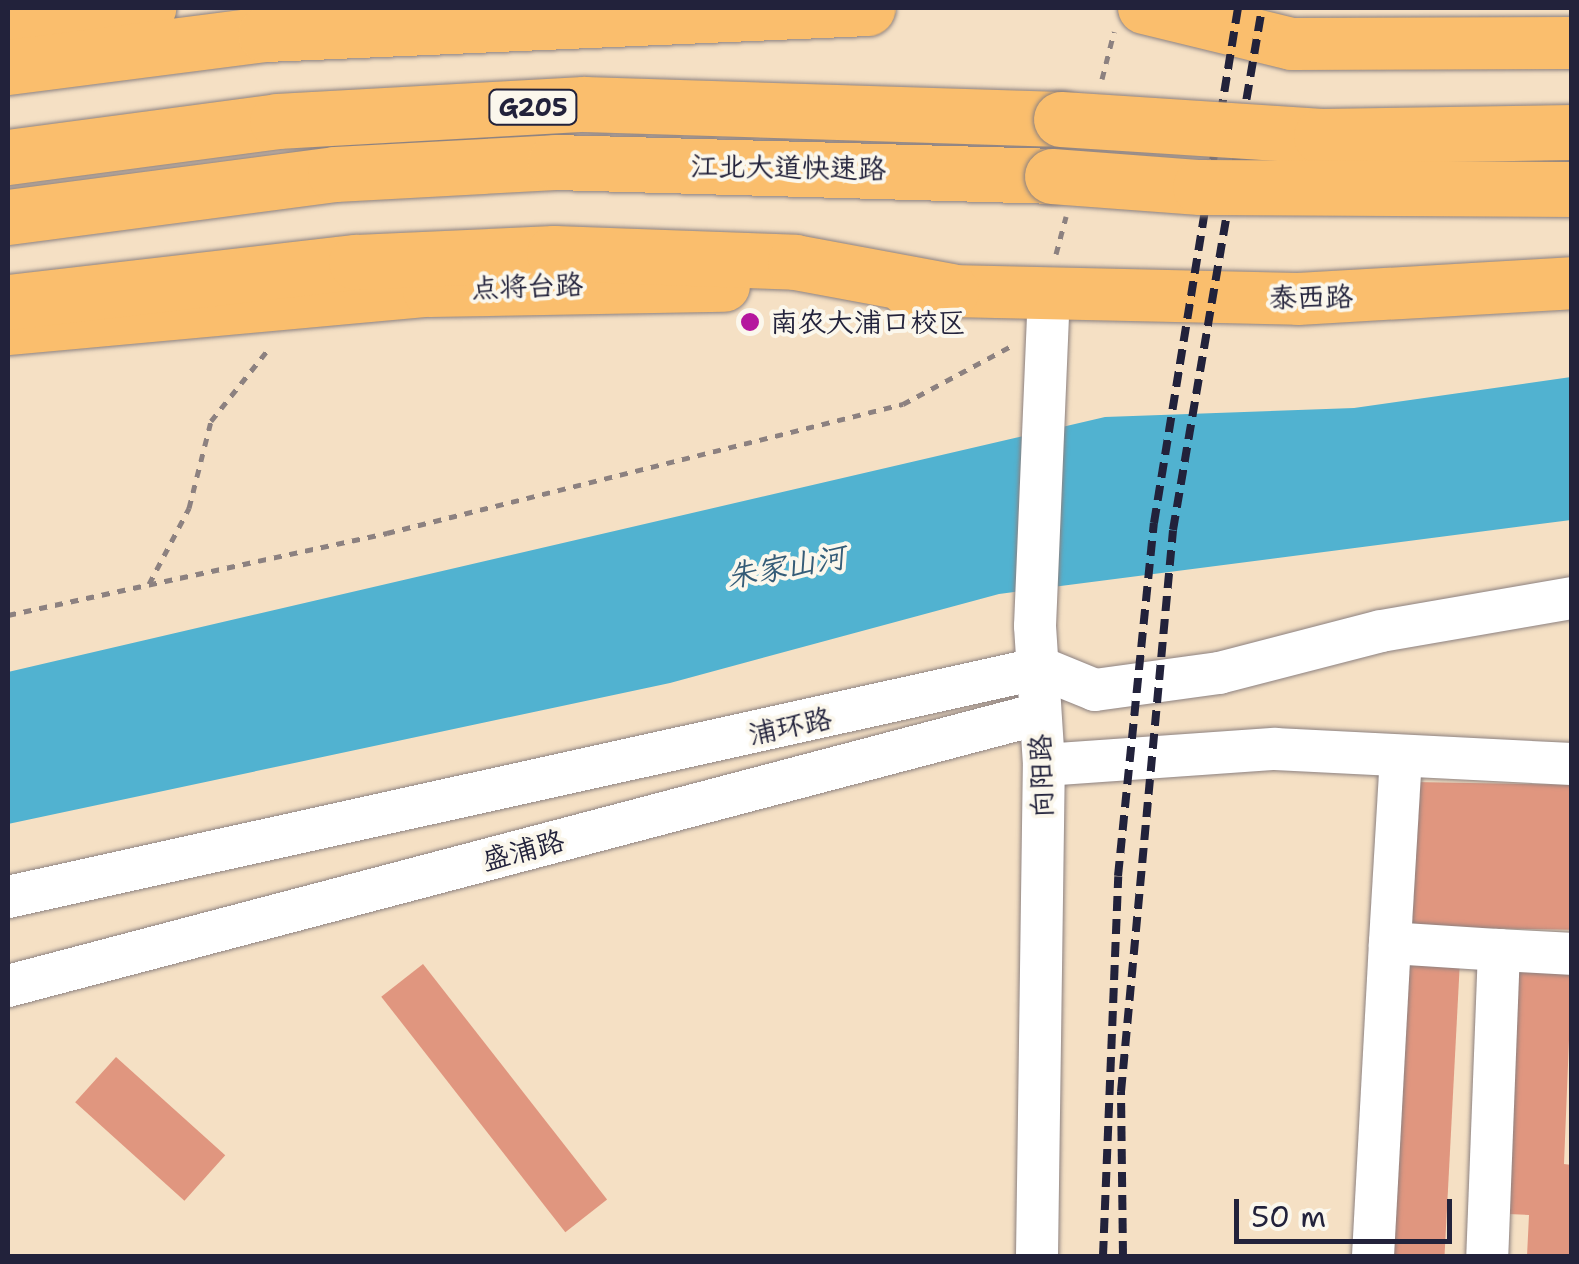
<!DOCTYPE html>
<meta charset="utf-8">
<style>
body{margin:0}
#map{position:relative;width:1579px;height:1264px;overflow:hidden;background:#f5e0c4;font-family:"Shantell Sans","LXGW WenKai TC",sans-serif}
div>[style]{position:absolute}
.water>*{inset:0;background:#51b2d0}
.building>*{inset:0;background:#e0967f;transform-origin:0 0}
.path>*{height:5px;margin-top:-2.5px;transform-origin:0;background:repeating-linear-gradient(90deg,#8c8180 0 8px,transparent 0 16px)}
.roads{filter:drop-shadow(0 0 2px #8c8180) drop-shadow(0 0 2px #8c8180)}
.minor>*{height:42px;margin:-21px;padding:0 21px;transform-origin:21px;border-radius:21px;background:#fff}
.major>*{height:52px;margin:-26px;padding:0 26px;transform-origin:26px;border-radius:26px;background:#fabe6d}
.highway>*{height:55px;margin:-27.5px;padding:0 27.5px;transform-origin:27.5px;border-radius:27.5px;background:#fabe6d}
.rail>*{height:8px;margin-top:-4px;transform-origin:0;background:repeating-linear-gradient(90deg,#22223b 0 15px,transparent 0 23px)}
.bridges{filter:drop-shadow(0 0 2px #8c8180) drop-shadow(0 0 2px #8c8180)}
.highway-bridge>*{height:55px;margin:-27.5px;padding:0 27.5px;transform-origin:27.5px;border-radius:27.5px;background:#fabe6d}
.dots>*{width:28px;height:28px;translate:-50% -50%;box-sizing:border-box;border:5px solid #fbf7ec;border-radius:50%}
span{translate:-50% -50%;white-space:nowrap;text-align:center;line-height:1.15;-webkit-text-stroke:8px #fbf7ec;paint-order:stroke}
.shield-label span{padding:2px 8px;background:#fbf7ec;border:2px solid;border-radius:8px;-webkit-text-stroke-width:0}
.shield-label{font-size:25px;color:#22223b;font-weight:700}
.street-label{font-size:28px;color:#22223b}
.poi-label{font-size:28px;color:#22223b}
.left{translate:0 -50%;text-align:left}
.water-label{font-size:30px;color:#355c77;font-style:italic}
.frame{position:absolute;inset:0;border:10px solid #22223b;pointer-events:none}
.scale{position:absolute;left:1234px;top:1199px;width:218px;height:45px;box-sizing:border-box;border:5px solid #22223b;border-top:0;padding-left:12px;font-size:30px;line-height:35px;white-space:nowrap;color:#22223b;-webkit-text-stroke:8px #fbf7ec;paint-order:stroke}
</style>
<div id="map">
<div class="water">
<div style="clip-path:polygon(1571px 377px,1571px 520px,999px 594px,670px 683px,8px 824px,8px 672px,1105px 417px,1354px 408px)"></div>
</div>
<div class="building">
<div style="left:1414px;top:782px;width:158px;height:145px;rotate:1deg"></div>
<div style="left:1405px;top:959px;width:55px;height:297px;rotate:3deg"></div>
<div style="clip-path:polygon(1519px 963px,1572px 966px,1564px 1164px,1572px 1165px,1572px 1256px,1527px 1256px,1529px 1215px,1508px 1214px)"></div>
<div style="left:423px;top:964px;width:299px;height:53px;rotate:52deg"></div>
<div style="left:116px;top:1057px;width:147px;height:61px;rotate:42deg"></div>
</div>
<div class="path">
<div style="left:1102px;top:79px;width:49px;rotate:-75.7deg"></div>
<div style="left:1056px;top:254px;width:39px;rotate:-75deg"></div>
<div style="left:149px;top:584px;width:86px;rotate:-62.2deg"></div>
<div style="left:189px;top:508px;width:90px;rotate:-75.8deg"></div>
<div style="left:211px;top:421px;width:95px;rotate:-51.4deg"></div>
<div style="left:8px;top:615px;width:388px;rotate:-12.2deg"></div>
<div style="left:387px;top:533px;width:532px;rotate:-14.04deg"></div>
<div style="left:903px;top:404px;width:123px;rotate:-28.2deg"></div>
</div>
<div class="roads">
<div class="minor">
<div style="left:1401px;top:756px;width:187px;rotate:93.4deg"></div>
<div style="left:1390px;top:943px;width:109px;rotate:3.7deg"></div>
<div style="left:1499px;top:950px;width:306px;rotate:92.2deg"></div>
<div style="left:1044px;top:765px;width:232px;rotate:-4deg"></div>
<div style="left:1275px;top:749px;width:297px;rotate:2.9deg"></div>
<div style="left:8px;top:897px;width:1058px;rotate:-12.5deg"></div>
<div style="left:1041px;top:668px;width:58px;rotate:22.2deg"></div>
<div style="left:1095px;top:690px;width:125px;rotate:-7.8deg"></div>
<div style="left:1219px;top:673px;width:167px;rotate:-14.5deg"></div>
<div style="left:1381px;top:631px;width:194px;rotate:-9.8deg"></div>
<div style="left:1499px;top:950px;width:73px;rotate:3.1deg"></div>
<div style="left:8px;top:986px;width:1066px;rotate:-14.78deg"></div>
<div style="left:1037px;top:1256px;width:491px;rotate:-89.2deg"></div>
<div style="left:1044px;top:765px;width:139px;rotate:-93.7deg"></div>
<div style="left:1035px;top:626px;width:330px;rotate:-87.6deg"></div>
<div style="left:1373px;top:1256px;width:313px;rotate:-86.9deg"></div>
</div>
<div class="major">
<div style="left:1144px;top:8px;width:152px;rotate:13.7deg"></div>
<div style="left:1292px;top:44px;width:280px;rotate:-0.2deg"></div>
<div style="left:8px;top:29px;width:144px;rotate:-8.4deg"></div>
<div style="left:907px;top:290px;width:391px;rotate:1.3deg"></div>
<div style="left:1298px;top:299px;width:274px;rotate:-3.3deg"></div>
<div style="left:8px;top:329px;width:423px;rotate:-5.2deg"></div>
<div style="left:429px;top:291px;width:295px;rotate:-1deg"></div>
</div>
<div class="highway">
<div style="left:8px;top:67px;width:259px;rotate:-7.3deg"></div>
<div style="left:265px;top:34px;width:603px;rotate:-2.47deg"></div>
<div style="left:8px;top:157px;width:271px;rotate:-7.6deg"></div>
<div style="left:277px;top:121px;width:307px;rotate:-3.2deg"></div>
<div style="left:584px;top:104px;width:477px;rotate:1.8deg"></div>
<div style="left:8px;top:217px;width:330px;rotate:-7.5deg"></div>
<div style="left:335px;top:174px;width:220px;rotate:-3.1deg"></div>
<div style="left:555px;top:162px;width:497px;rotate:1.6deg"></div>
<div style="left:8px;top:302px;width:350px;rotate:-6.6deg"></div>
<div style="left:356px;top:262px;width:198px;rotate:-2.6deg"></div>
<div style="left:554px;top:253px;width:241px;rotate:2.1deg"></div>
<div style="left:795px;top:262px;width:159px;rotate:10.5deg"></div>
</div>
</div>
<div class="rail">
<div style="left:1103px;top:1256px;width:380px;rotate:-87.7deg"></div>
<div style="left:1118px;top:876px;width:355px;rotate:-84.2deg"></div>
<div style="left:1154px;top:523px;width:522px;rotate:-80.74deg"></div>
<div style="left:1123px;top:1256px;width:164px;rotate:-90.7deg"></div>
<div style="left:1121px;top:1092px;width:564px;rotate:-84.71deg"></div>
<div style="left:1173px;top:530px;width:530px;rotate:-80.32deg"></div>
</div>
<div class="bridges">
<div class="highway-bridge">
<div style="left:1061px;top:119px;width:261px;rotate:3.7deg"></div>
<div style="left:1321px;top:136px;width:251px;rotate:-0.9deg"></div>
<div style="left:1052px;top:176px;width:148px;rotate:4.3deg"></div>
<div style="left:1200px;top:187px;width:372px;rotate:0.3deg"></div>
</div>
</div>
<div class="dots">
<div style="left:750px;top:322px;background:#b5179e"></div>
</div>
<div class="shield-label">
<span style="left:533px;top:107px">G205</span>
</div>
<div class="street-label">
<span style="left:788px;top:167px;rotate:1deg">江北大道快速路</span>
<span style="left:527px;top:286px;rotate:-2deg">点将台路</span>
<span style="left:1311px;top:297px;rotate:-1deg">泰西路</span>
<span style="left:790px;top:726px;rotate:-12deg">浦环路</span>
<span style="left:1041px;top:776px;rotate:-92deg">向阳路</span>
<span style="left:523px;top:850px;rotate:-15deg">盛浦路</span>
</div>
<div class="poi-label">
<span class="left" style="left:770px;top:322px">南农大浦口校区</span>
</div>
<div class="water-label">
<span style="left:786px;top:567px;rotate:-10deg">朱家山河</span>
</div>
<div class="frame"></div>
<div class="scale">50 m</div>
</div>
